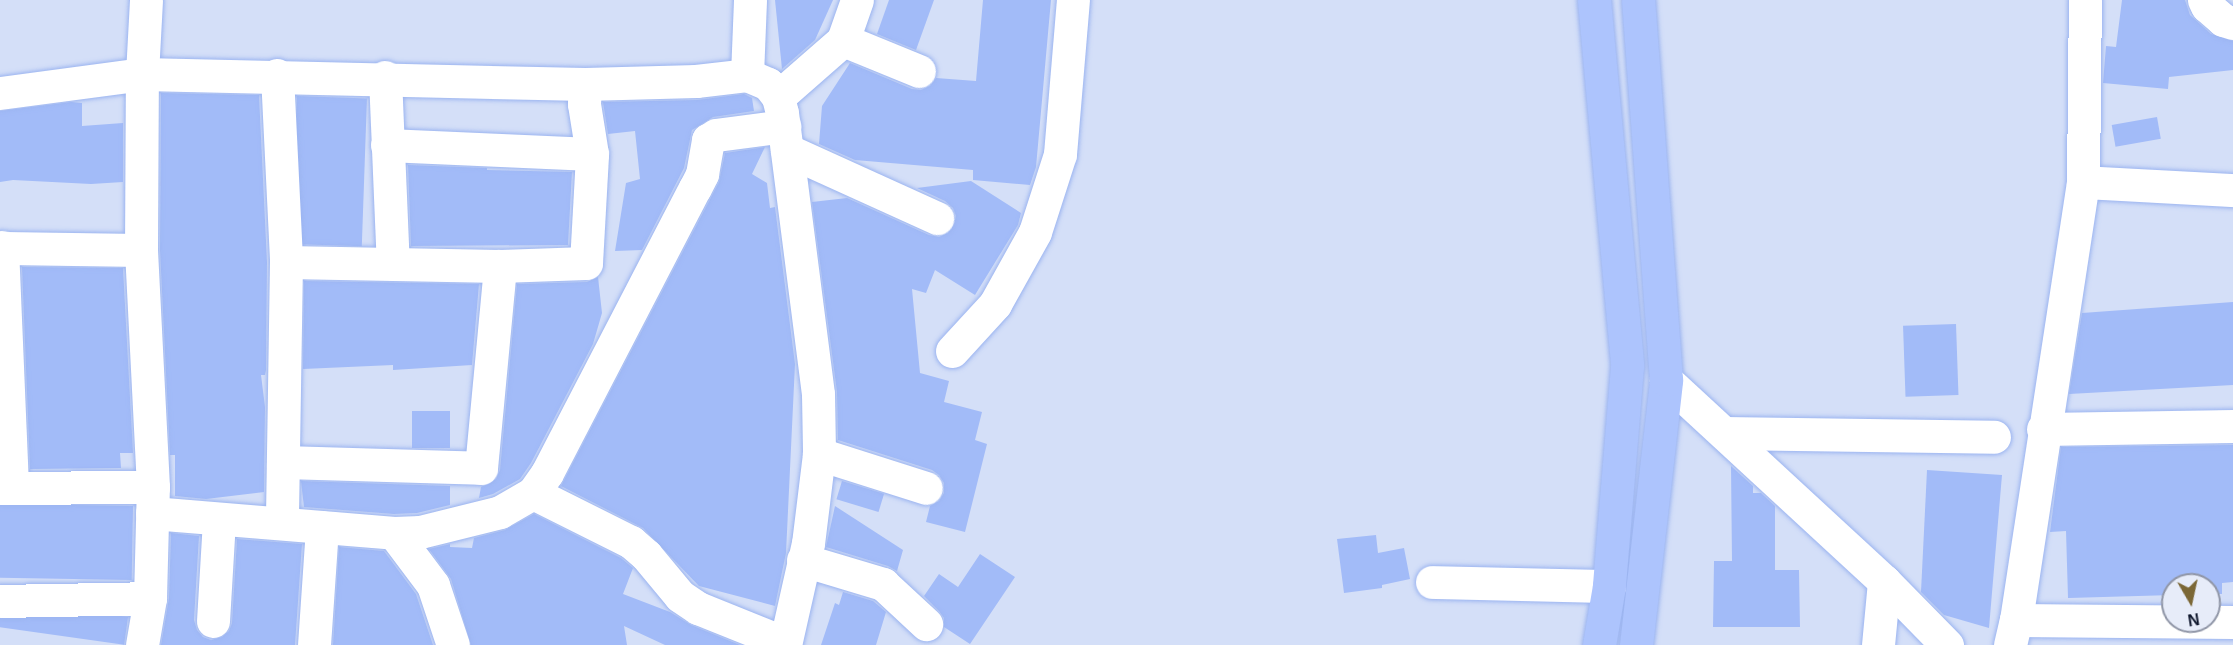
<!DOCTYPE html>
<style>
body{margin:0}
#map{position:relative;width:2233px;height:645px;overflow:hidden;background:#d4dff8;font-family:Arial,sans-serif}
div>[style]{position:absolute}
.building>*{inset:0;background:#a2bbf8;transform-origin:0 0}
.roads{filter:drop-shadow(0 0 2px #9bb4f0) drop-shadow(0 0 2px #9bb4f0)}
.minor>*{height:33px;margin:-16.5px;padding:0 16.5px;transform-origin:16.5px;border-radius:16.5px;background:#fff}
.major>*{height:33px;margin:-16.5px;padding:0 16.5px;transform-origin:16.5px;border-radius:16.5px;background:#adc4fd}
span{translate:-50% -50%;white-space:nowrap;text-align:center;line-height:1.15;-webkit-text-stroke:4.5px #e7ecf9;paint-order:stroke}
.north{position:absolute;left:2161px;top:573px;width:60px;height:60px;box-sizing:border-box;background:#e7ecf9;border:2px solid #9096a7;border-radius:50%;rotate:171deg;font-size:16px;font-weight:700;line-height:24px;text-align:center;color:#0e162c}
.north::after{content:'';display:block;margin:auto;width:21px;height:27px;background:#7b6736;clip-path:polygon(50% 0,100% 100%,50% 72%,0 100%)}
</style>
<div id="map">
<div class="building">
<div style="clip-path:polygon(775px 0,833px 0,815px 40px,782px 69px)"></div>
<div style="clip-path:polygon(889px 0,934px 0,916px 50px,877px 34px)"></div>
<div style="clip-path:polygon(983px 0,1051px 0,1036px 167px,1030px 185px,973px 180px,973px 170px,855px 160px,819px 144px,822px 106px,850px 63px,912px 89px,921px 90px,930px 86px,936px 78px,976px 81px)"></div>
<div style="clip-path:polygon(2122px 0,2185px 0,2190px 15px,2211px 34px,2233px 41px,2233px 70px,2169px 77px,2168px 89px,2103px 83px,2106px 46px,2116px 47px)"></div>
<div style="clip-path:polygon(161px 93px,259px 95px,267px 262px,266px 370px,265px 375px,261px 375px,265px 407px,264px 492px,206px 499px,175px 496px,175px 455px,170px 455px,160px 250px)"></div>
<div style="clip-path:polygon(744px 94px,752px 98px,754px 111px,713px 117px,692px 130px,684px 168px,642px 250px,615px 251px,626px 183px,640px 179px,635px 131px,608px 134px,603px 102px,697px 100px)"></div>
<div style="left:297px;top:96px;width:70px;height:148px;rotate:2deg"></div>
<div style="clip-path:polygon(71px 102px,82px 103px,82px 126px,123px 123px,123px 182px,91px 184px,13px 180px,0 182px,0 111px)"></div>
<div style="left:2157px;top:117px;width:22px;height:46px;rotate:80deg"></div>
<div style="clip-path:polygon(765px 147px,752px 174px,767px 183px,770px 208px,775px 207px,795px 364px,786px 553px,775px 606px,699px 586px,643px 528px,561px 486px,719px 182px,725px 153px)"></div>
<div style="clip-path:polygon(408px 165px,487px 168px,487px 170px,572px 172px,568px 245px,411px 246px)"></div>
<div style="clip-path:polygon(971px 181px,1021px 213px,1018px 225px,975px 295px,935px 270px,926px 293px,912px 289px,920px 373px,949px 381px,944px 402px,982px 412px,975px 440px,987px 444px,965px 532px,926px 522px,930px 506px,939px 501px,944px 493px,944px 483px,939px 475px,932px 470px,838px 440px,837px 392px,812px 202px,847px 198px,929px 235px,939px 237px,948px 233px,954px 225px,956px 216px,953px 208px,945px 201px,917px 188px)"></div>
<div style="clip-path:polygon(22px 267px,123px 268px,133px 453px,120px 453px,121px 468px,30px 469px)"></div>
<div style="clip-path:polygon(598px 277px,602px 313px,593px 344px,531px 463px,520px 479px,493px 494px,479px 498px,481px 487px,496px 479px,500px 470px,517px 284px,587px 282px)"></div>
<div style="clip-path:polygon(304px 281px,479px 284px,472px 365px,393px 370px,393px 365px,303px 369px)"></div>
<div style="clip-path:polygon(2233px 302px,2233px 385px,2069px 394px,2082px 313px)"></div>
<div style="left:1956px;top:324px;width:71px;height:53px;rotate:88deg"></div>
<div style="left:450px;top:411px;width:37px;height:38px;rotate:90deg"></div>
<div style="clip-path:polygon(2233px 445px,2233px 582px,2222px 583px,2222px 594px,2209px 594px,2209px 585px,2173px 585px,2173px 595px,2068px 598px,2066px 531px,2050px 532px,2061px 447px)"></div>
<div style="clip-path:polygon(1731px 466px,1753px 486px,1753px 493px,1761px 493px,1775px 506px,1775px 570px,1799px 570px,1800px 627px,1713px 627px,1714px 561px,1732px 561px)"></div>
<div style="clip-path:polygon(1927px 470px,2002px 475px,1989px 628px,1944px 615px,1921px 592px)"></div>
<div style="clip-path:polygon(301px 481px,450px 486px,450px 505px,417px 513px,394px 514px,304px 507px)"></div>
<div style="left:842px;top:481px;width:44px;height:19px;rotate:17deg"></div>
<div style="left:133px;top:506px;width:74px;height:133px;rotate:91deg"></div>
<div style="clip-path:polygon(835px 506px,903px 550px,897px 571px,888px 566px,826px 547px)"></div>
<div style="clip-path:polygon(534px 514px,621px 558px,633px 568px,623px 594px,670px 612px,691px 625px,740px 645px,665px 645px,624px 626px,627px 645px,471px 645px,451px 579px,429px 549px,450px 544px,450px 547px,472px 548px,474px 538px,505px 530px)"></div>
<div style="clip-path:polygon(171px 533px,199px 536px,194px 620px,197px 630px,203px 637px,211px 640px,222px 637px,229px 631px,232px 623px,237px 539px,302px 544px,295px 645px,161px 645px,169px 598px)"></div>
<div style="clip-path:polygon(1376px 535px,1378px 553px,1404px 548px,1410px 579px,1382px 585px,1382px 588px,1344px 593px,1337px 539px)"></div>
<div style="clip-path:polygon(339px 547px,384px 551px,416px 594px,433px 645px,333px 645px)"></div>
<div style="clip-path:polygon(980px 554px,1015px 577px,970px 644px,944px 627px,944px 618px,939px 611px,924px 596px,939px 574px,958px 587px)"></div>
<div style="clip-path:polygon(843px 592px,873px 601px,886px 612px,876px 645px,821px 645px,835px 603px,839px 605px)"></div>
<div style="left:128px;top:617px;width:28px;height:128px;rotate:98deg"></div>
</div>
<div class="roads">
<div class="minor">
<div style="left:2204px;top:0;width:7px;rotate:63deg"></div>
<div style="left:2207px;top:6px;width:21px;rotate:41deg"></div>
<div style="left:2223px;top:20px;width:10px;rotate:17deg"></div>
<div style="left:843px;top:40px;width:82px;rotate:22.2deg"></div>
<div style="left:277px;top:75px;width:187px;rotate:87.2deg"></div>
<div style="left:286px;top:262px;width:260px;rotate:90.9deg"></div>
<div style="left:747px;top:75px;width:75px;rotate:-87.7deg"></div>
<div style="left:385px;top:77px;width:187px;rotate:87.6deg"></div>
<div style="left:0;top:93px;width:143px;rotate:-7.6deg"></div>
<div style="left:142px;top:74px;width:443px;rotate:1.3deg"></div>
<div style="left:585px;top:84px;width:111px;rotate:-1.5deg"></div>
<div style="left:696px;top:81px;width:51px;rotate:-6.7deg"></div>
<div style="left:747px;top:75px;width:23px;rotate:23deg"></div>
<div style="left:768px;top:84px;width:16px;rotate:52deg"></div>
<div style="left:778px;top:97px;width:16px;rotate:76deg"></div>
<div style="left:782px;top:113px;width:283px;rotate:82.7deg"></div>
<div style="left:818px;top:394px;width:60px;rotate:89deg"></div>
<div style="left:819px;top:454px;width:90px;rotate:97deg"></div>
<div style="left:808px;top:543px;width:105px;rotate:102.7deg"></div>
<div style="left:778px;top:97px;width:86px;rotate:-41.2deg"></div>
<div style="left:843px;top:40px;width:42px;rotate:-70.7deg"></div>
<div style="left:387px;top:145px;width:205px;rotate:2.5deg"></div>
<div style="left:592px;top:154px;width:51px;rotate:-99.1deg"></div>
<div style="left:584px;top:104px;width:20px;rotate:-87deg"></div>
<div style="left:787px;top:150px;width:165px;rotate:24.4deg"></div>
<div style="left:2083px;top:182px;width:182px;rotate:-89.4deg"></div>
<div style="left:2px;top:247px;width:240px;rotate:87.6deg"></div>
<div style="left:0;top:248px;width:141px;rotate:0.8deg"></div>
<div style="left:286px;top:262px;width:214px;rotate:1.1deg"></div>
<div style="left:500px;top:266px;width:86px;rotate:-2deg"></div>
<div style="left:586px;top:263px;width:109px;rotate:-86.8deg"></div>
<div style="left:952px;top:351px;width:64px;rotate:-47.5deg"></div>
<div style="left:995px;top:304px;width:82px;rotate:-60.9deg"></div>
<div style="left:1035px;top:232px;width:82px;rotate:-72.2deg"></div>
<div style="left:1060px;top:154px;width:155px;rotate:-85.2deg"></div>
<div style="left:1666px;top:380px;width:297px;rotate:42.7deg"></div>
<div style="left:1884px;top:581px;width:90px;rotate:45.5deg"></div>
<div style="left:2043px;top:429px;width:190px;rotate:-0.9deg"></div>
<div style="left:1724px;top:433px;width:270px;rotate:0.8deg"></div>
<div style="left:819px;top:454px;width:112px;rotate:17.6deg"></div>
<div style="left:283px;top:462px;width:198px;rotate:1.7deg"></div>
<div style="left:481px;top:468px;width:203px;rotate:-84.6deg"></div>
<div style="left:0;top:488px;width:153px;rotate:-0.4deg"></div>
<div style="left:533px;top:493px;width:110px;rotate:26.6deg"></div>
<div style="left:631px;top:542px;width:20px;rotate:41deg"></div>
<div style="left:646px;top:555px;width:53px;rotate:50.3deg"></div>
<div style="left:680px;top:596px;width:22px;rotate:34deg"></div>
<div style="left:698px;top:608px;width:94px;rotate:21.9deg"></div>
<div style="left:152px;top:513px;width:243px;rotate:4.7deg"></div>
<div style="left:394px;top:533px;width:26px;rotate:-2deg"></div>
<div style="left:420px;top:532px;width:82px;rotate:-14deg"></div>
<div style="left:500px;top:512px;width:38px;rotate:-30deg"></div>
<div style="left:533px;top:493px;width:24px;rotate:-55deg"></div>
<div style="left:547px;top:473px;width:321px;rotate:-62.6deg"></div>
<div style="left:695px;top:188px;width:16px;rotate:-63deg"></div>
<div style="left:702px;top:174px;width:35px;rotate:-80deg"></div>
<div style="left:708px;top:140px;width:9px;rotate:-32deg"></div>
<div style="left:716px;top:135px;width:69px;rotate:-7.5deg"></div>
<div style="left:394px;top:533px;width:65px;rotate:53.1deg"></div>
<div style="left:433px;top:585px;width:63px;rotate:71.6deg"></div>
<div style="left:803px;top:560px;width:84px;rotate:16.7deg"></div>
<div style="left:883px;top:584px;width:59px;rotate:42.9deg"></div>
<div style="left:1432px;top:582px;width:177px;rotate:1.3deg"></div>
<div style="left:0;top:601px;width:150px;rotate:-1.1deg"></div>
<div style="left:2016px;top:620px;width:217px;rotate:0.5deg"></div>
<div style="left:213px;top:621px;width:102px;rotate:-86.6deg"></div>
<div style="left:142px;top:645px;width:48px;rotate:-80.3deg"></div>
<div style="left:150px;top:598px;width:111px;rotate:-88.5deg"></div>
<div style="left:153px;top:487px;width:237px;rotate:-92.9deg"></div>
<div style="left:141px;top:250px;width:176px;rotate:-89.7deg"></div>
<div style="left:142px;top:74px;width:74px;rotate:-86.9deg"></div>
<div style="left:314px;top:645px;width:118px;rotate:-86.1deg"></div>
<div style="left:1878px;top:645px;width:64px;rotate:-84.6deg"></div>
<div style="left:2010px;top:645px;width:26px;rotate:-77deg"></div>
<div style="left:2016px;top:620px;width:443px;rotate:-81.3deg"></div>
<div style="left:2083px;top:182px;width:150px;rotate:3.1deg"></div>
</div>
<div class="major">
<div style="left:1594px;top:0;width:367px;rotate:84.8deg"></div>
<div style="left:1627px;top:366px;width:221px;rotate:94.7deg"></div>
<div style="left:1609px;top:586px;width:60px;rotate:99.6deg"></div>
<div style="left:1636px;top:645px;width:267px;rotate:-83.5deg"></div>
<div style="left:1666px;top:380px;width:381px;rotate:-94.2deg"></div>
</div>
</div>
<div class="north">N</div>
</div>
